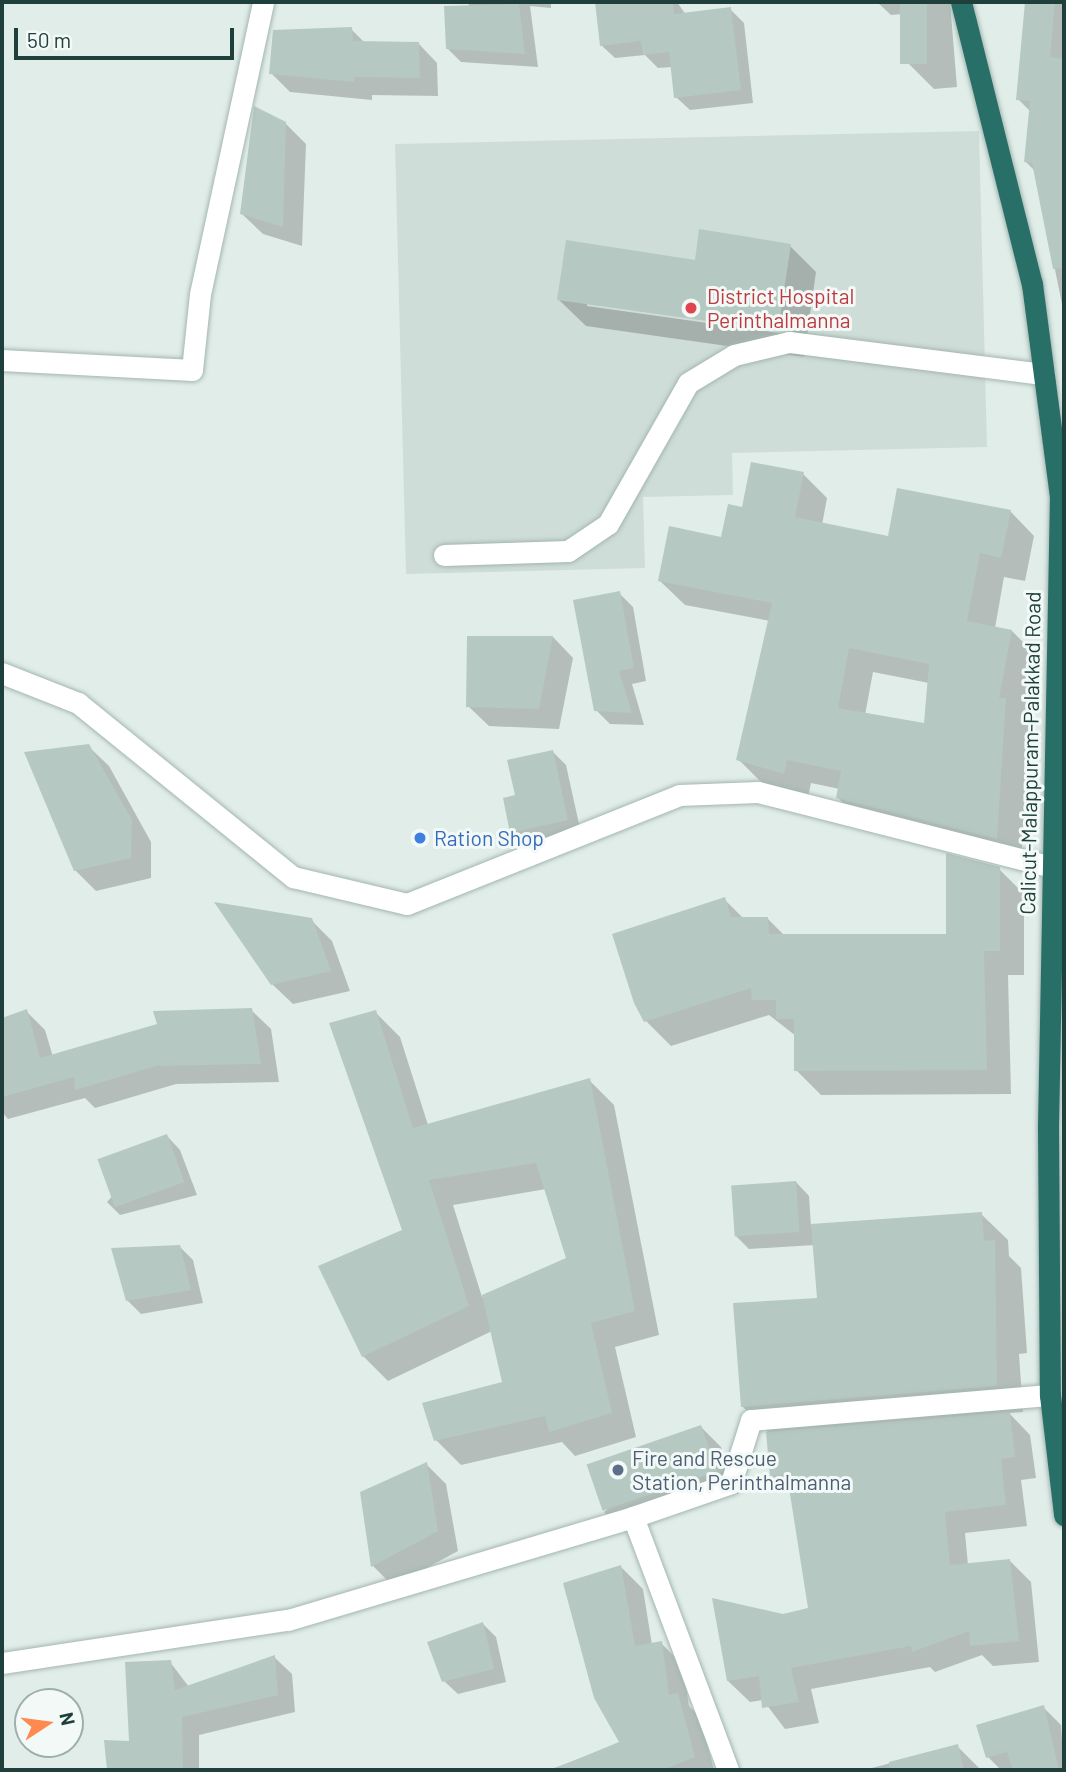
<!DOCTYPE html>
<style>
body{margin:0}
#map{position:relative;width:1066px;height:1772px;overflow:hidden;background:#e1ede9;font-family:Barlow,sans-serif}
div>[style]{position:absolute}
.built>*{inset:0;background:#cfddd8}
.shadow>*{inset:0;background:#0003}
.building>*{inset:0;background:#b6c8c2;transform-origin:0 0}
.roads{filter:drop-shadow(0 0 2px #a3b6b1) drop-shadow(0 0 2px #a3b6b1)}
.minor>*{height:21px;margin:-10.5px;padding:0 10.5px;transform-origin:10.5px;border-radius:10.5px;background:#fff}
.highway>*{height:21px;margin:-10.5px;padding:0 10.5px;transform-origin:10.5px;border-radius:10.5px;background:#286f68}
.dots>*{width:19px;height:19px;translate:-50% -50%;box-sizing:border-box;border:4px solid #f2f9f6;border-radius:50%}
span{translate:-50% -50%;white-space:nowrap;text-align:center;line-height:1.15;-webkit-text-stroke:6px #f2f9f6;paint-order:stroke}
.health-label{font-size:21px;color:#be3a42}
.left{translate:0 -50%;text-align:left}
.street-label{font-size:21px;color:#1f403a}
.shop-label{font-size:21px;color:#366cbe}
.service-label{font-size:21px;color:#4e5e75}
.frame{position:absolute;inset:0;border:4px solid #1f403a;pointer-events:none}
.north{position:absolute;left:14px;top:1688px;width:70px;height:70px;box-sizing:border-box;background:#f2f9f6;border:2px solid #9eafab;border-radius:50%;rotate:77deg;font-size:19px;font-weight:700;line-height:28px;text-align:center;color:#1f403a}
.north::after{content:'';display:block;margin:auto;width:24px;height:32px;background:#ff8a4e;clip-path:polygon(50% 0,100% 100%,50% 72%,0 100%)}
.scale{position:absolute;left:14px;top:28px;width:220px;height:32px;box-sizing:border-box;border:4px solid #1f403a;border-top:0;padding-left:9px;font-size:21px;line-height:24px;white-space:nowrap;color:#1f403a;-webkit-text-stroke:5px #f2f9f6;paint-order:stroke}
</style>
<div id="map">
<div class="built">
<div style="clip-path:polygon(979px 131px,987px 447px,732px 453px,733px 495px,643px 497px,645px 568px,406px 574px,395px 144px)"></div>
</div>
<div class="shadow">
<div style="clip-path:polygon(470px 2px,551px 2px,551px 8px,530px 6px,538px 67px,461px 62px,448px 49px)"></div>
<div style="clip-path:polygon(596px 2px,677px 2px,686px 15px,730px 9px,744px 23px,753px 103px,690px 110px,676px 97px,672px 67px,658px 68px,645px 55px,615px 58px,601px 45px)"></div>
<div style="clip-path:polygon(877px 2px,950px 2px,957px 87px,934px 89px,908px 63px,903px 14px,891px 15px)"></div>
<div style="clip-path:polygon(1026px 2px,1064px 2px,1064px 314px,1035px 171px,1026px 162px,1031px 112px,1018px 99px)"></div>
<div style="clip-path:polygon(351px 29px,365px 43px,419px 44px,437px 63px,438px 96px,372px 95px,372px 100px,290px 92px,271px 73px)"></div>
<div style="clip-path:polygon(285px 123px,306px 144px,302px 246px,263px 234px,242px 214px)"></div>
<div style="clip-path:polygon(evenodd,790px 246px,816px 272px,804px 357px,586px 326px,559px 300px,696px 262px,790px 246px,587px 303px,787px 331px,786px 334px,587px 306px,587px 303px)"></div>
<div style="clip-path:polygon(evenodd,803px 474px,827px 498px,822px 525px,889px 538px,1010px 511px,1034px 536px,1025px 581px,1004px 577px,995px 628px,1012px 631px,1036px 655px,1024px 718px,1029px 724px,1021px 863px,862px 822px,838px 798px,840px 789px,811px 783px,808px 797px,762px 783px,738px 759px,770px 621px,685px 605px,660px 581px,723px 539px,744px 509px,803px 474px,873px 672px,929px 683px,926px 725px,865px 715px,873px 672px)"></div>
<div style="clip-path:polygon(619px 593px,633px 607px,646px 681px,632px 684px,644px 725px,610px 724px,596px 710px)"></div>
<div style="clip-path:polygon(553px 637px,573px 658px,559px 729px,489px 726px,468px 706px)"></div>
<div style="clip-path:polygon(88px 746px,109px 766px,151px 842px,151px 878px,96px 891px,75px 870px)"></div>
<div style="clip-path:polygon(552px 751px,566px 765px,581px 833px,525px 845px,512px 832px,517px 797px)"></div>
<div style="clip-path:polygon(999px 869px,1024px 894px,1024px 975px,1008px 975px,1011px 1094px,821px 1095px,796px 1070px,796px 1036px,769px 1015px,671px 1046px,646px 1021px,724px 899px,744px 919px,768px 919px,784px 935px,948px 935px)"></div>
<div style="clip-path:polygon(311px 920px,332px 941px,350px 991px,293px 1004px,272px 984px)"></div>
<div style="clip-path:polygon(251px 1010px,271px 1029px,279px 1082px,176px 1084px,95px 1108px,85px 1098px,8px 1119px,2px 1112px,2px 1020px,26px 1011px,45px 1030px,53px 1057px)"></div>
<div style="clip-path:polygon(evenodd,375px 1012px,400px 1037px,428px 1125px,589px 1080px,614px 1105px,659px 1335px,615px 1347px,636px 1437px,575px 1456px,562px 1442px,461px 1465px,436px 1440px,504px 1384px,492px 1331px,388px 1381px,363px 1356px,404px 1231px,375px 1012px,546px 1189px,568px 1259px,482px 1297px,453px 1205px,546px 1189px)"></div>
<div style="clip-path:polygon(167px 1136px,180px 1150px,197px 1195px,120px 1215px,107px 1202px)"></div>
<div style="clip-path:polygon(796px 1182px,809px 1196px,811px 1226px,981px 1214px,1008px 1240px,1009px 1256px,1021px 1268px,1027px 1353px,1019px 1354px,1023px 1412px,1009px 1413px,1030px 1435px,1036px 1478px,1021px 1480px,1027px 1526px,965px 1533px,968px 1565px,1009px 1560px,1031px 1582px,1039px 1662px,993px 1666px,982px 1655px,935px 1672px,930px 1667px,811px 1689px,819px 1723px,785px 1729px,763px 1700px,750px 1702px,728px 1681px,783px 1616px,810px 1609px,792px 1495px,771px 1475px,768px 1432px,742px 1406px,819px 1299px,815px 1245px,749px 1249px,736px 1236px)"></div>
<div style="clip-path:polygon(179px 1246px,193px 1260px,203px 1303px,141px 1314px,127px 1300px)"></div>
<div style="clip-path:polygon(701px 1427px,721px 1447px,736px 1491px,624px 1532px,604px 1512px)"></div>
<div style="clip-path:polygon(426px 1464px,446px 1484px,458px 1551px,393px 1586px,373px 1566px,362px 1493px)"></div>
<div style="clip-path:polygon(621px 1567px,643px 1589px,652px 1645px,661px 1643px,683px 1665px,689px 1706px,700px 1717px,714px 1770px,549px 1770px,621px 1743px)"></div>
<div style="clip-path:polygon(483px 1624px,496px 1637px,506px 1682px,458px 1694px,444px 1681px)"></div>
<div style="clip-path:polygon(274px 1657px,292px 1674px,295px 1712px,199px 1735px,199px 1770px,109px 1770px,106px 1741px,130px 1742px,170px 1662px,189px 1687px)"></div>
<div style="clip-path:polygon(1043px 1707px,1061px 1725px,1064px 1770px,1001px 1770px,988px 1757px)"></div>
<div style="clip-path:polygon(957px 1746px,981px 1770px,864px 1770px)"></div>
</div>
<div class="building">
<div style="clip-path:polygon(595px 2px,673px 2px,674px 14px,731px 7px,741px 90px,674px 98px,669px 52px,643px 55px,641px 41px,600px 46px)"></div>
<div style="left:900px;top:2px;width:27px;height:62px"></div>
<div style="clip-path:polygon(1025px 2px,1055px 2px,1050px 57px,1064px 59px,1064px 268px,1053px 269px,1032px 163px,1024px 162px,1030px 101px,1016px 100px)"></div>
<div style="clip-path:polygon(519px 4px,525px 54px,446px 49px,444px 6px)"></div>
<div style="clip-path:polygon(352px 27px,353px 41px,419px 42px,420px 78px,354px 77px,354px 82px,269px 74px,273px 30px)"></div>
<div style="clip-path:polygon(254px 106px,286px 122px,283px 227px,240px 214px)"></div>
<div style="clip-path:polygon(699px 229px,791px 244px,778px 331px,557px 300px,566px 240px,695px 260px)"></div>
<div style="clip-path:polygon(evenodd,751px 462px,804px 472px,795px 517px,888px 536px,897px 488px,1011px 510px,1001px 558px,980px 553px,967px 621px,1012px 630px,999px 698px,1006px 698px,997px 839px,836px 798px,841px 771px,787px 760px,784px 774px,736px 760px,772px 603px,658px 581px,669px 526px,721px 537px,728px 504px,742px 507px,751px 462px,849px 648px,929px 664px,924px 723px,838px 708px,849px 648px)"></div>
<div style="clip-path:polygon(620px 591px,634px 668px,619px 671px,632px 713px,594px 711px,573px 600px)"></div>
<div style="clip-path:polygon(467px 636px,553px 636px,539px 709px,466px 707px)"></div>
<div style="clip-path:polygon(89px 744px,132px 820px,131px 858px,74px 871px,24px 752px)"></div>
<div style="clip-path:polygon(553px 750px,568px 820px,510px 833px,503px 798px,515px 795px,507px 760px)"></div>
<div style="clip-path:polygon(946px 853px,1000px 867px,1000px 951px,984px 951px,987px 1070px,794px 1071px,794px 1019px,776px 1019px,776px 1000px,752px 1000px,751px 988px,644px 1022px,634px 1003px,612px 934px,725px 897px,731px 917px,768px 917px,769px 934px,946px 934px)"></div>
<div style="clip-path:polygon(214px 902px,312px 918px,331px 971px,271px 985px)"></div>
<div style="clip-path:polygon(252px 1008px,261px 1064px,156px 1066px,75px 1090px,74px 1077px,2px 1097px,2px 1018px,27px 1009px,40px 1058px,157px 1024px,153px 1011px)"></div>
<div style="clip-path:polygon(376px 1010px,413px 1128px,590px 1078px,635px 1311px,591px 1323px,612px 1413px,549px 1432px,545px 1416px,434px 1441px,422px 1403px,502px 1382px,482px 1295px,566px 1258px,536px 1163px,429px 1180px,469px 1306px,362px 1357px,318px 1266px,402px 1230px,329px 1023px)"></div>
<div style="left:167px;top:1134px;width:51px;height:74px;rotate:70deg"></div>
<div style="left:796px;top:1181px;width:51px;height:65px;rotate:86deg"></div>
<div style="clip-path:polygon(982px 1212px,984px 1241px,995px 1240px,997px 1386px,741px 1407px,733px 1303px,817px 1298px,811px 1224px)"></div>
<div style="clip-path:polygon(180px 1245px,191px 1290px,126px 1301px,111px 1248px)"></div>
<div style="clip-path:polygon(1010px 1412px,1015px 1457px,1001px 1459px,1006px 1505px,945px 1512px,950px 1565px,1010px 1559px,1019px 1641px,970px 1646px,969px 1631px,912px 1652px,911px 1646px,791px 1668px,799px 1702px,762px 1708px,759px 1676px,727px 1681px,712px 1598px,783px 1614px,808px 1608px,787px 1475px,770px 1476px,766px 1432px)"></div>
<div style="left:701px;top:1425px;width:49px;height:121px;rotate:71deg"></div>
<div style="clip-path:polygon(427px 1462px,438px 1531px,371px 1567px,360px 1492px)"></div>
<div style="clip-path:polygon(621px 1565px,635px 1646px,662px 1641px,669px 1695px,678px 1693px,695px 1757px,662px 1770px,551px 1770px,619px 1742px,594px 1698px,563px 1583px)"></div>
<div style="clip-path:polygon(483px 1622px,494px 1669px,442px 1682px,427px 1642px)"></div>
<div style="clip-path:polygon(275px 1655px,278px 1695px,182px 1717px,183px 1770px,107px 1770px,104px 1740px,129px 1741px,125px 1662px,171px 1660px,175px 1690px)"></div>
<div style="clip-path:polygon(1044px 1705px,1059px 1770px,1013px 1770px,1007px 1752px,986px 1758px,976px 1725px)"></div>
<div style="clip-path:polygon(958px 1744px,964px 1770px,890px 1770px,889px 1762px)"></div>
</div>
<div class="roads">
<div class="minor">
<div style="left:2px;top:360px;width:190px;rotate:3deg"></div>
<div style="left:192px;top:370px;width:76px;rotate:-84deg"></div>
<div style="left:200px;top:294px;width:299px;rotate:-77.8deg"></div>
<div style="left:444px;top:555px;width:124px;rotate:-1.8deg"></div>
<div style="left:568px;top:551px;width:48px;rotate:-34deg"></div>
<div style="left:608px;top:524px;width:162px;rotate:-60.4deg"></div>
<div style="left:688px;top:383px;width:54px;rotate:-31.3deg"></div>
<div style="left:734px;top:355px;width:57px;rotate:-13.3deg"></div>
<div style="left:789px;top:342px;width:257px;rotate:7.2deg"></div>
<div style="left:2px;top:673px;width:82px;rotate:21.5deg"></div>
<div style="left:78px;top:703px;width:277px;rotate:39deg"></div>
<div style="left:293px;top:877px;width:117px;rotate:13.3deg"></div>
<div style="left:407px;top:904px;width:293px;rotate:-21.8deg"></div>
<div style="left:679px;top:795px;width:79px;rotate:-2.2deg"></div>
<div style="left:758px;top:792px;width:303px;rotate:14.3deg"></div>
<div style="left:633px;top:1517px;width:270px;rotate:69.4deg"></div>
<div style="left:2px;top:1663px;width:289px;rotate:-8.6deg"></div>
<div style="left:288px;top:1620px;width:360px;rotate:-16.6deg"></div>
<div style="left:633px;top:1517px;width:104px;rotate:-19.1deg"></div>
<div style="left:731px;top:1483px;width:66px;rotate:-72.4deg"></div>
<div style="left:751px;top:1420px;width:300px;rotate:-4.8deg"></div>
</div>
<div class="highway">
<div style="left:961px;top:2px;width:291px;rotate:75.9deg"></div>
<div style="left:1032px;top:284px;width:214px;rotate:82.5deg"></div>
<div style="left:1060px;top:496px;width:630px;rotate:91.09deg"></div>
<div style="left:1048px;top:1126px;width:269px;rotate:89.6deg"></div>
<div style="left:1050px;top:1395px;width:121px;rotate:83.3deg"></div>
</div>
</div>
<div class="dots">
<div style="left:691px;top:308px;background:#e0444e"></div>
<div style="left:420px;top:838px;background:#3f7fe0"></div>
<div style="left:618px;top:1470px;background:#5c6f8a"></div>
</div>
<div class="health-label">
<span class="left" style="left:707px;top:308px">District Hospital<br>Perinthalmanna</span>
</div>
<div class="street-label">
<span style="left:1030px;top:753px;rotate:-89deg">Calicut-Malappuram-Palakkad Road</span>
</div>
<div class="shop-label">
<span class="left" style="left:434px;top:838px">Ration Shop</span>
</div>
<div class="service-label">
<span class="left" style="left:632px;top:1470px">Fire and Rescue<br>Station, Perinthalmanna</span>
</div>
<div class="frame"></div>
<div class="north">N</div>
<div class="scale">50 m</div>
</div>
